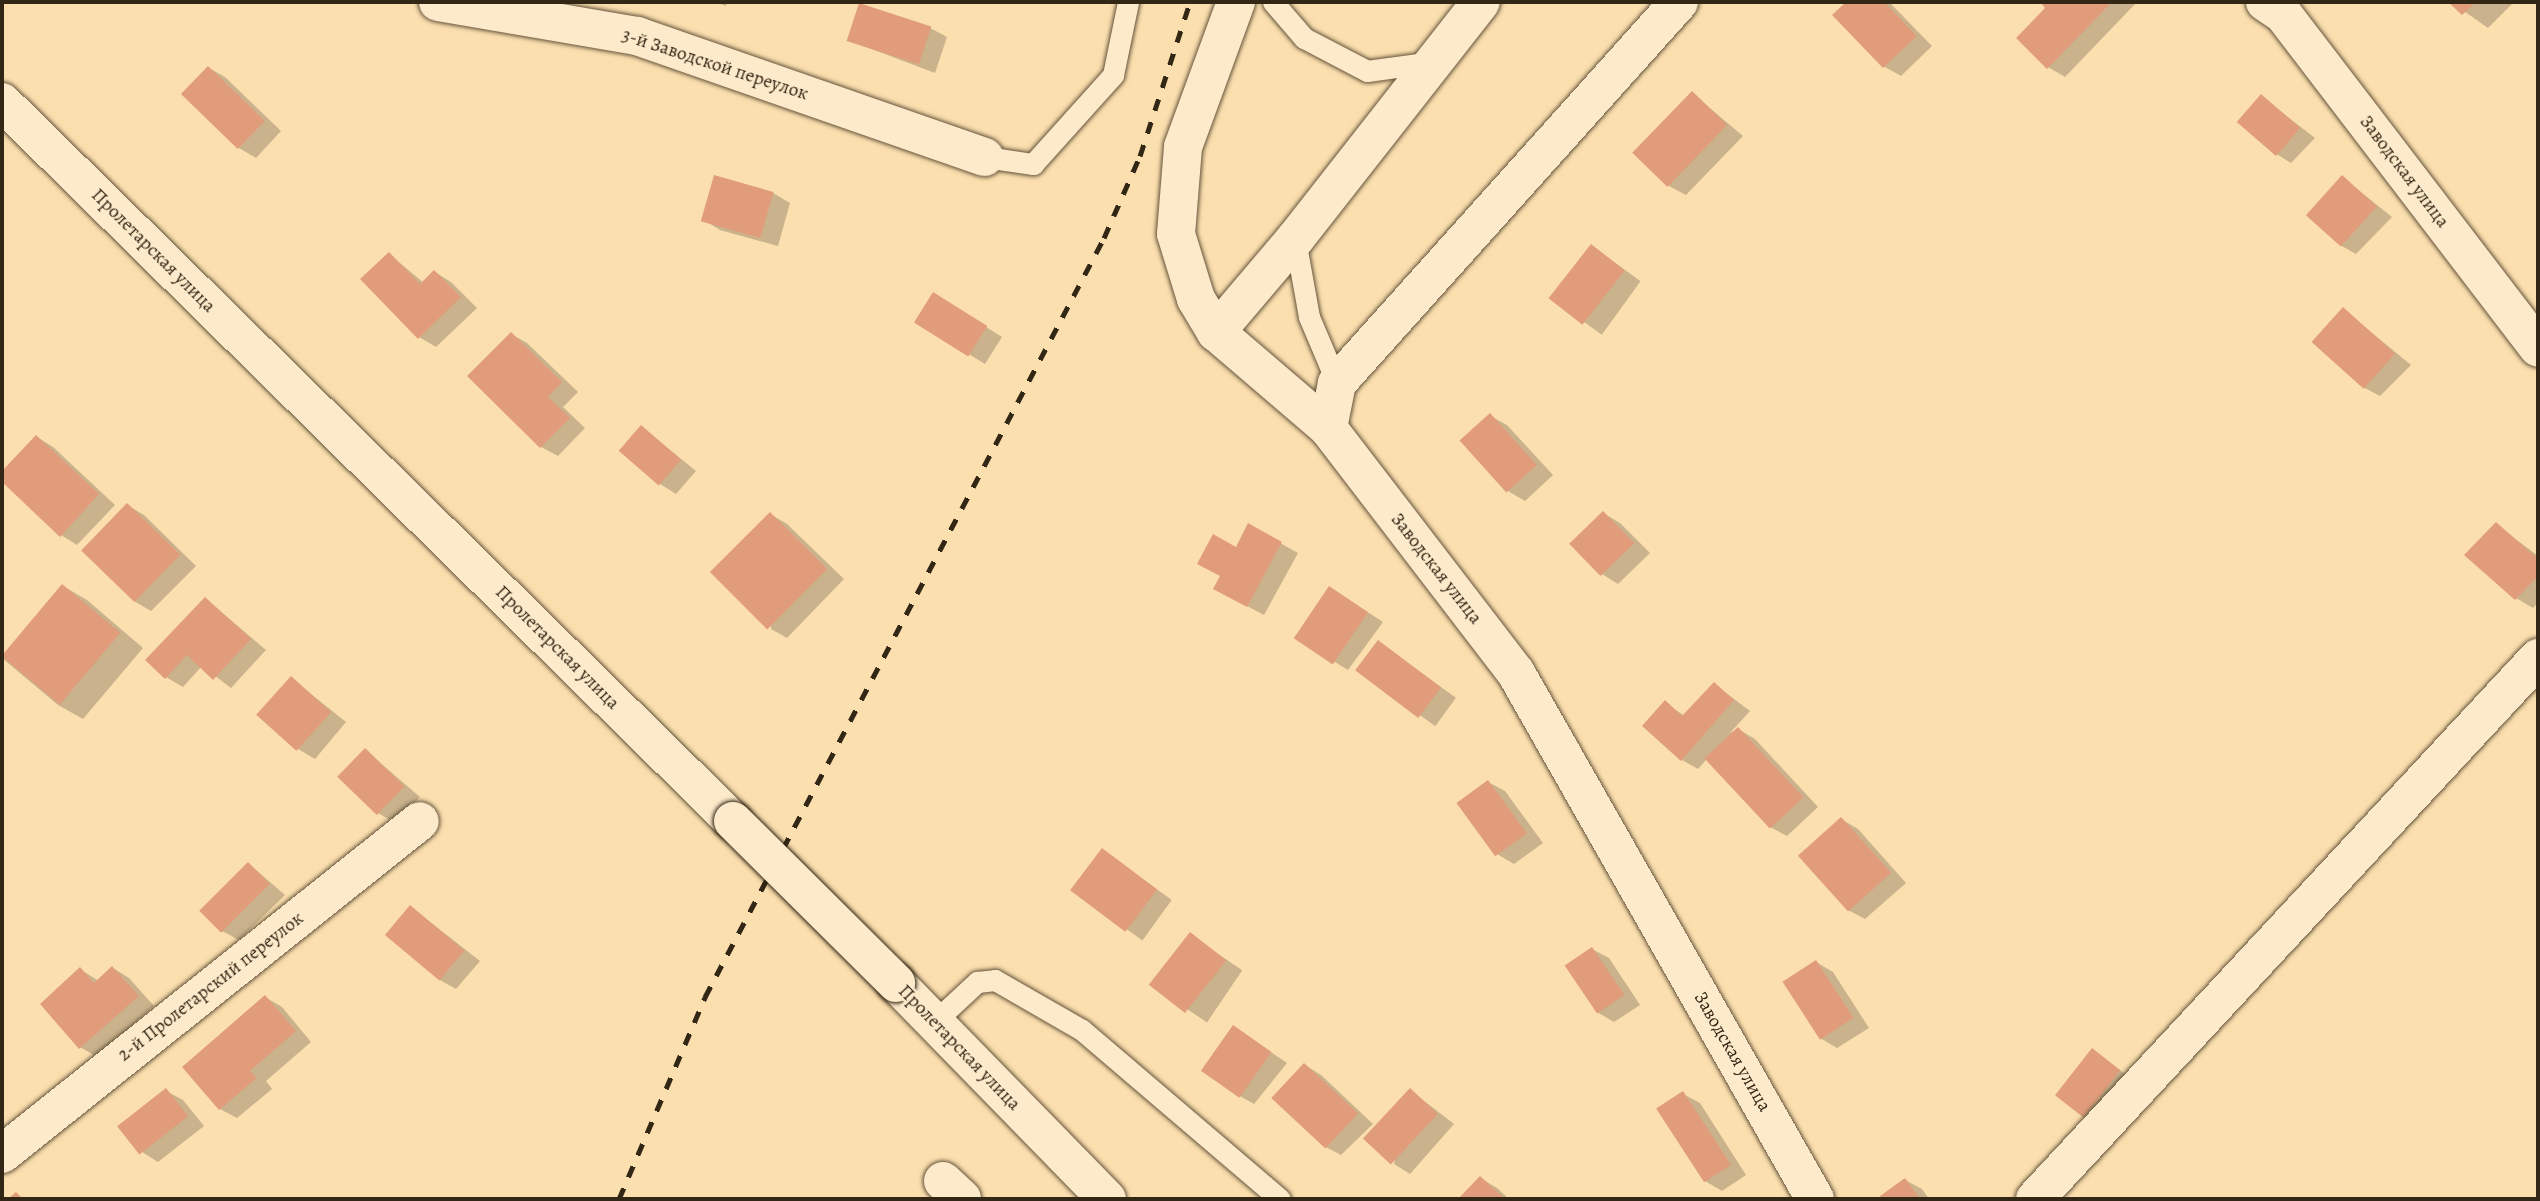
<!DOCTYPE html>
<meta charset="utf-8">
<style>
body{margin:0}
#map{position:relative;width:2540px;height:1201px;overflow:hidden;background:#fcdfaf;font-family:Alegreya,serif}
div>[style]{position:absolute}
.shadow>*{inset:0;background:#0003;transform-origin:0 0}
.building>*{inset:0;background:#e19d7b;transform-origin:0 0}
.roads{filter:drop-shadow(0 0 2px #64543b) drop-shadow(0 0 2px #64543b)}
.service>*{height:21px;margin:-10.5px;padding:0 10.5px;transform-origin:10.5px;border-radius:10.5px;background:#fdeacb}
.minor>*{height:38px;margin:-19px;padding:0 19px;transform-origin:19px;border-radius:19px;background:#fdeacb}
.secondary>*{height:38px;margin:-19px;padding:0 19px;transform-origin:19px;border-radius:19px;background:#fdeacb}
.rail>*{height:5px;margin-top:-2.5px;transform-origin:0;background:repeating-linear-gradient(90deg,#322614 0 12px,transparent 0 24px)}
.bridges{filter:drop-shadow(0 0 2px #322614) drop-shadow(0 0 2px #322614)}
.secondary-bridge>*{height:38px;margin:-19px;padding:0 19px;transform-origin:19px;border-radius:19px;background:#fdeacb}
span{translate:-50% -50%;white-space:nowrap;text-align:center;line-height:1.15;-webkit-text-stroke:5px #fdeacb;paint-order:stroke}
.street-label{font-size:19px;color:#322614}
.frame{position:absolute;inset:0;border:4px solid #322614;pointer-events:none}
</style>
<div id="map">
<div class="shadow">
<div style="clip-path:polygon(715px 2px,727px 2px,726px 6px)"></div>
<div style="clip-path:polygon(1848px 2px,1889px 2px,1932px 46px,1901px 76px,1885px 67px,1835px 15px)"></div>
<div style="clip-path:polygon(2042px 2px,2137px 2px,2065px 77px,2048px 67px,2048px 8px)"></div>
<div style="clip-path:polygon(2451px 2px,2514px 2px,2488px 28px)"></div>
<div style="clip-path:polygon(930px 28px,947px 37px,935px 73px,848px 40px)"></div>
<div style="clip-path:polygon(209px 68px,225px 77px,281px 131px,256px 158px,239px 148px)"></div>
<div style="clip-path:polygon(1692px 93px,1743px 136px,1686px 195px,1669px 186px)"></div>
<div style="clip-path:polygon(2261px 96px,2315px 138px,2291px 163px,2275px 153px)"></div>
<div style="clip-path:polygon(2342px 177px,2392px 217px,2356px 254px,2340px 245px)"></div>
<div style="clip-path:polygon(773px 193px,790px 203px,778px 246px,720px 230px,704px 220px)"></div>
<div style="left:1592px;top:246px;width:60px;height:66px;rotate:36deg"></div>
<div style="clip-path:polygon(389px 254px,424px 283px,435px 272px,451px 282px,477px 308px,436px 347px,419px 337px)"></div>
<div style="clip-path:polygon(950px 304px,1002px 337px,985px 364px,916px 322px)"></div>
<div style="clip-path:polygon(2343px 309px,2411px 365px,2380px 396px,2363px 387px)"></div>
<div style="clip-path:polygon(511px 334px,527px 343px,578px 392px,563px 407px,585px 428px,558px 456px,541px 447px,470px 376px)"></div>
<div style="clip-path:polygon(1490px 416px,1507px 425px,1553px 475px,1525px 501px,1508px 491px)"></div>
<div style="clip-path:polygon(642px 427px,696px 471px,676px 494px,660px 484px)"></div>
<div style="clip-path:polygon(37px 437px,53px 447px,115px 505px,77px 545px,61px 535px,2px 479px)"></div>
<div style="clip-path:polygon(127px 505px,144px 515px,196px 566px,151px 611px,134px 601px)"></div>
<div style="clip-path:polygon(1603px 513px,1620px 523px,1650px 553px,1618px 584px,1602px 574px)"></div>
<div style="clip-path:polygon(770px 514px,787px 524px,844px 579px,787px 638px,771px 629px)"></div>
<div style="clip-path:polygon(2497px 525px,2538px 556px,2538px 603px,2533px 608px,2516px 598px)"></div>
<div style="clip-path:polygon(1249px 526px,1298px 553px,1264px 615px,1232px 598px,1237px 549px)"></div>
<div style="clip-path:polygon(63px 586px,87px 600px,143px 648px,83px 719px,58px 705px,2px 658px)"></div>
<div style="clip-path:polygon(1346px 598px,1383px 622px,1348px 670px,1294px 637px)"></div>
<div style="clip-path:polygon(206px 599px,266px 650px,231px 688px,202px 666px,183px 687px,166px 677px)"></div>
<div style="left:1379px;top:642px;width:95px;height:35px;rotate:36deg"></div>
<div style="clip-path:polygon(291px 678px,346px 722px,315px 759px,298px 749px)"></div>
<div style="clip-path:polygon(1714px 684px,1750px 711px,1730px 733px,1738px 729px,1755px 739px,1818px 807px,1787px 836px,1770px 827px,1707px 759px,1698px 769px,1682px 760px,1665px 703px,1685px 716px)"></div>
<div style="clip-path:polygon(365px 750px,420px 797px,395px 823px,378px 813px)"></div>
<div style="clip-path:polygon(1488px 782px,1505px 791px,1543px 843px,1514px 864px,1497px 854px)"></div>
<div style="clip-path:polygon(1841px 819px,1858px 829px,1906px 883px,1865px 919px,1848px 910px)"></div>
<div style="left:1103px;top:850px;width:85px;height:50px;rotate:36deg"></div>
<div style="clip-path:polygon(249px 864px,285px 895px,239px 940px,222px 931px)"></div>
<div style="clip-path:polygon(411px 907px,480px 961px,456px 989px,440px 980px)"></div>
<div style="left:1190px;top:935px;width:63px;height:63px;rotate:34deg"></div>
<div style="clip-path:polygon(1592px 949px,1609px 958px,1640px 1005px,1614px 1022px,1597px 1012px)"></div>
<div style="clip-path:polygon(1816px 962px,1833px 972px,1869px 1028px,1837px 1048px,1820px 1038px)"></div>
<div style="clip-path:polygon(113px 968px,129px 978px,154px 1006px,97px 1057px,80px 1047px,81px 970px,99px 981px)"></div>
<div style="clip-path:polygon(265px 997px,282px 1007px,311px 1042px,266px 1081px,272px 1089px,237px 1118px,220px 1109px)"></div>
<div style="clip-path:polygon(1234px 1027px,1287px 1063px,1254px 1104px,1238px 1095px)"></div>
<div style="clip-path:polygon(2092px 1050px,2135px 1081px,2097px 1124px,2081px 1114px)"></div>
<div style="clip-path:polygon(1305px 1065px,1321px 1075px,1373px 1124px,1341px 1155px,1324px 1146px)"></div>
<div style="clip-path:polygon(1410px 1090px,1454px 1124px,1410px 1174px,1394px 1164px)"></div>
<div style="clip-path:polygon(166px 1091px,183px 1100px,204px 1126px,158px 1162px,142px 1152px)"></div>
<div style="clip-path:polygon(1683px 1094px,1700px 1103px,1746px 1175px,1722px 1191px,1705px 1181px)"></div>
<div style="clip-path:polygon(1480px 1178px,1497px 1188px,1509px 1199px,1461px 1199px)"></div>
<div style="clip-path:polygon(1905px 1180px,1922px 1189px,1929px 1199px,1884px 1199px)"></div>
</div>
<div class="building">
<div style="clip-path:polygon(1846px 2px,1884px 2px,1917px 36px,1883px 68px,1832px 15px)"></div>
<div style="clip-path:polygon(2040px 2px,2112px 2px,2047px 69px,2016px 38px,2045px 8px)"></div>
<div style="clip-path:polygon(2448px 2px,2476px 2px,2462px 15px)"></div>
<div style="left:859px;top:3px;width:76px;height:40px;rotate:18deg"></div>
<div style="left:208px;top:66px;width:79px;height:39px;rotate:44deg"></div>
<div style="left:1692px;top:91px;width:49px;height:86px;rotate:44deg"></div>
<div style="left:2261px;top:94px;width:52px;height:37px;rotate:41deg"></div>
<div style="left:714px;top:175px;width:62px;height:48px;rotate:16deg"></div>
<div style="left:2342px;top:175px;width:47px;height:54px;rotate:42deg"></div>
<div style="left:1591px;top:244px;width:43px;height:69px;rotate:38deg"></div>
<div style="clip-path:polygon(389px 252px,420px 284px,434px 270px,461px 297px,418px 339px,360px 279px)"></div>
<div style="left:933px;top:292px;width:64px;height:36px;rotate:32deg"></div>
<div style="left:2343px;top:307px;width:70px;height:47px;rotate:42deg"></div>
<div style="clip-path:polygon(511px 332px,562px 382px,548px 397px,570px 418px,540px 448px,467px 376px)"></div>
<div style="left:1490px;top:413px;width:70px;height:41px;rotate:48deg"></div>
<div style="left:641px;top:425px;width:53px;height:34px;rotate:41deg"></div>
<div style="clip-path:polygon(36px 435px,99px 494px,60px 537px,2px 482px,2px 471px)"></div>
<div style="left:127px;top:503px;width:74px;height:66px;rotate:44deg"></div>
<div style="left:1603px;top:511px;width:45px;height:47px;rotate:46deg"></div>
<div style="left:770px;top:512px;width:81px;height:85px;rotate:45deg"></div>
<div style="clip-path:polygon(2496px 522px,2538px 559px,2538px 576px,2515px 600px,2464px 555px)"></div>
<div style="clip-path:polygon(1248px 523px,1282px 542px,1247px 607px,1213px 589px,1220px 576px,1197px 564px,1213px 534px,1236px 547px)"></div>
<div style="left:62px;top:584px;width:76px;height:94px;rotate:40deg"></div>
<div style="left:1329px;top:586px;width:47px;height:63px;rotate:34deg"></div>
<div style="clip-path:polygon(205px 597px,251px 639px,213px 680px,187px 655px,165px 679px,145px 660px)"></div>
<div style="left:1378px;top:640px;width:79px;height:38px;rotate:37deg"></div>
<div style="left:291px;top:676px;width:54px;height:52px;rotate:42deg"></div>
<div style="clip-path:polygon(1714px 682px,1734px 700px,1681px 761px,1642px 726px,1665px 700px,1682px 716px)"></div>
<div style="left:1738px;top:727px;width:96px;height:46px;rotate:47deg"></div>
<div style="left:365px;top:748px;width:55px;height:40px;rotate:44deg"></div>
<div style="left:1488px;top:780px;width:66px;height:39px;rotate:54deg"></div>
<div style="left:1841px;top:817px;width:75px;height:58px;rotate:48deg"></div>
<div style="left:1102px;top:848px;width:69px;height:53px;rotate:37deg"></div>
<div style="left:248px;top:862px;width:31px;height:69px;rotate:45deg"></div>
<div style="left:410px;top:905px;width:71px;height:39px;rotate:40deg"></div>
<div style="left:1190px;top:932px;width:46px;height:67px;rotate:38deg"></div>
<div style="left:1592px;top:947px;width:58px;height:33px;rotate:56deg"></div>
<div style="left:1816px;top:960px;width:69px;height:40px;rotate:57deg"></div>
<div style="clip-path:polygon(112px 966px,139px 996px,79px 1049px,40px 1004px,80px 967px,94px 983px)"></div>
<div style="clip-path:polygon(265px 995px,296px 1031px,250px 1071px,257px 1078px,219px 1110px,182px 1067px)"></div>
<div style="left:1233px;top:1025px;width:47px;height:56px;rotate:35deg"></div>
<div style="left:2092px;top:1048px;width:36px;height:60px;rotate:38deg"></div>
<div style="left:1304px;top:1063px;width:74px;height:48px;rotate:43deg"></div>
<div style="left:166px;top:1088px;width:36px;height:62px;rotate:52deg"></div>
<div style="left:1410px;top:1088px;width:38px;height:69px;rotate:43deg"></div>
<div style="left:1683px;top:1091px;width:88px;height:32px;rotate:57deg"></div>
<div style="clip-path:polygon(1480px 1176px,1504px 1198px,1502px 1199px,1458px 1199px)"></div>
<div style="clip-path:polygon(1905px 1178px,1920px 1199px,1882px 1199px,1880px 1196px)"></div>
<div style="clip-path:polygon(16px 1192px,23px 1199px,8px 1199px)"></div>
</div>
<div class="roads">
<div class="service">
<div style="left:1273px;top:2px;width:48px;rotate:49.3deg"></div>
<div style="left:1304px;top:38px;width:71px;rotate:27.6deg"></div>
<div style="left:1367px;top:71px;width:67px;rotate:-7.8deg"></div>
<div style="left:985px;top:157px;width:49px;rotate:8.3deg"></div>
<div style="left:1033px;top:164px;width:120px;rotate:-48deg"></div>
<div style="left:1113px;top:75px;width:75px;rotate:-78.4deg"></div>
<div style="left:1295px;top:239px;width:79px;rotate:79.8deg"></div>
<div style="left:1309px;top:317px;width:72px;rotate:67deg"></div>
<div style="left:934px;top:1022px;width:59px;rotate:-42.9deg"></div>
<div style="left:977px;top:982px;width:18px;rotate:-6deg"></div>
<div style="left:995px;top:980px;width:100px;rotate:29.9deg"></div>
<div style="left:1082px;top:1030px;width:260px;rotate:40.5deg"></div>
</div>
<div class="minor">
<div style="left:438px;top:2px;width:202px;rotate:9.7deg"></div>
<div style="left:637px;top:36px;width:368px;rotate:19.2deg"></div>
<div style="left:1236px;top:2px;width:154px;rotate:110.1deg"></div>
<div style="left:1183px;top:147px;width:87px;rotate:94.6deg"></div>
<div style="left:1176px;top:234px;width:68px;rotate:72.9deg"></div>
<div style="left:1196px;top:299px;width:39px;rotate:59deg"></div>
<div style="left:1216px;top:332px;width:148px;rotate:40.6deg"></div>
<div style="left:1679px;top:2px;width:512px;rotate:131.91deg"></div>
<div style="left:1337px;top:383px;width:46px;rotate:101.3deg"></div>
<div style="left:1328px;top:428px;width:309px;rotate:52.5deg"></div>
<div style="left:1516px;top:673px;width:605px;rotate:60.38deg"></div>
<div style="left:2265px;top:2px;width:22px;rotate:34deg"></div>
<div style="left:2283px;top:14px;width:420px;rotate:52.6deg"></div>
<div style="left:1216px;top:332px;width:122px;rotate:-49.7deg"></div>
<div style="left:1295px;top:239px;width:301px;rotate:-51.9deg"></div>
<div style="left:2px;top:1154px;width:534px;rotate:-38.54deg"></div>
<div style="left:943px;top:1181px;width:26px;rotate:43deg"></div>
<div style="left:2035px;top:1199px;width:739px;rotate:-47.08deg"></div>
</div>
<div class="secondary">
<div style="left:2px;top:102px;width:1025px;rotate:44.53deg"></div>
<div style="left:896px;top:983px;width:302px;rotate:45.7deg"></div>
</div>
</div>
<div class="rail">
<div style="left:619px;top:1199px;width:220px;rotate:-66.9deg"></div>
<div style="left:705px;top:997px;width:857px;rotate:-62.27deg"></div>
<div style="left:1104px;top:238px;width:90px;rotate:-66.3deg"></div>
<div style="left:1140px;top:156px;width:162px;rotate:-72deg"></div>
</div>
<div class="bridges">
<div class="secondary-bridge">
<div style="left:733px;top:821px;width:230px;rotate:44.8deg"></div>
</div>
</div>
<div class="street-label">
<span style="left:715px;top:65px;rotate:18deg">3-й Заводской переулок</span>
<span style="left:2404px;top:172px;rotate:53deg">Заводская улица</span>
<span style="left:153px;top:251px;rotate:45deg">Пролетарская улица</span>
<span style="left:1436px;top:569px;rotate:52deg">Заводская улица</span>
<span style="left:557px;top:648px;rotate:45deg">Пролетарская улица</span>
<span style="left:211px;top:987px;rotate:-38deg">2-й Пролетарский переулок</span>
<span style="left:959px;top:1048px;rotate:46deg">Пролетарская улица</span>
<span style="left:1732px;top:1052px;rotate:60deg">Заводская улица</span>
</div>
<div class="frame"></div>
</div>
